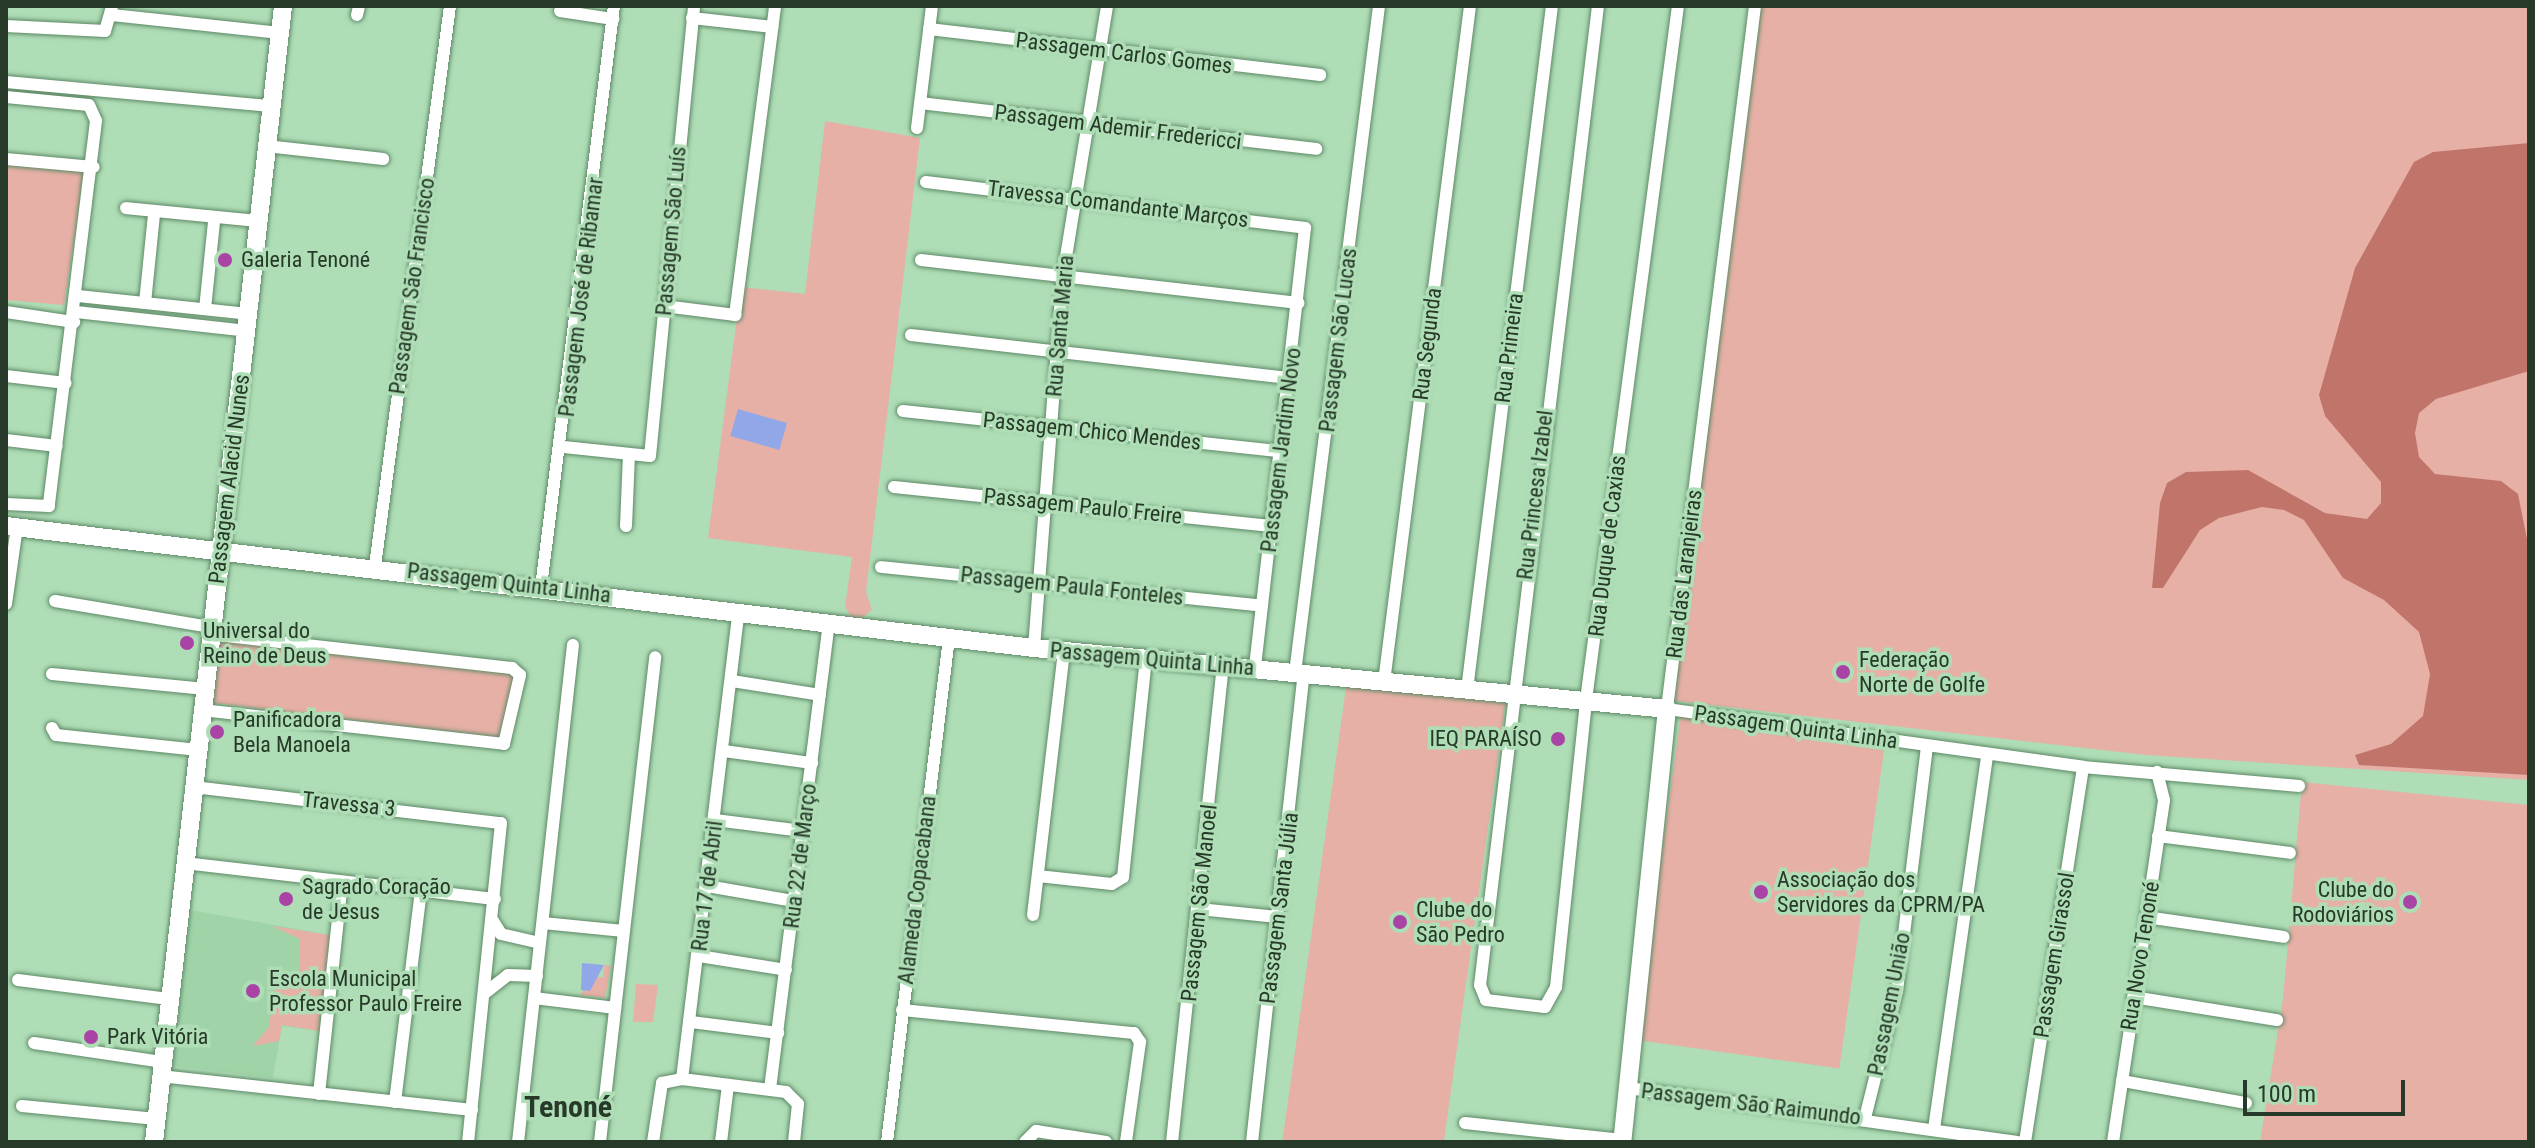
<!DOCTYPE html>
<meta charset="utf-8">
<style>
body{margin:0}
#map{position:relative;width:2535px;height:1148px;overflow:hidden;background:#aeddb6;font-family:"Roboto Condensed",sans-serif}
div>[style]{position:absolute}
.built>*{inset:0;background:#a0d4a8}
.green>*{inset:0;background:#e7b0a6;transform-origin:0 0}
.forest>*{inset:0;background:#c1756a}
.water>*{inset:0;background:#91a7e8;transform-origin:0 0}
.roads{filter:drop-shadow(0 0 2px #5e8966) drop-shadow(0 0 2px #5e8966)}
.street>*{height:12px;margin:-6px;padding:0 6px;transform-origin:6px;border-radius:6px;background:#fff}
.secondary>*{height:18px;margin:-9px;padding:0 9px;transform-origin:9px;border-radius:9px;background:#fff}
.dots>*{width:22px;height:22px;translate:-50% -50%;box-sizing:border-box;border:4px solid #aeddb6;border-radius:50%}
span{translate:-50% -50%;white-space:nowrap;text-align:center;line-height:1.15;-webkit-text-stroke:7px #aeddb6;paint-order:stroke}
.street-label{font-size:22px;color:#273a2a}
.poi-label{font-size:22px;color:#273a2a}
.left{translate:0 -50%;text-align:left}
.right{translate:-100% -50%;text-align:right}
.district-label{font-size:30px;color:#273a2a;font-weight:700}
.frame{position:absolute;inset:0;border:8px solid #273a2a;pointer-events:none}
.scale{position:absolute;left:2243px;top:1080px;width:162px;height:36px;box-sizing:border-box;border:4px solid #273a2a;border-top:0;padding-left:10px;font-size:24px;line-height:28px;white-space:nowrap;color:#273a2a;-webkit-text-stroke:6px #aeddb6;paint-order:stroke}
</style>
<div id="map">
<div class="built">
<div style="clip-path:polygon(191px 910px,330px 935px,319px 1031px,282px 1026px,273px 1078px,173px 1066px)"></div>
</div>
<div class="green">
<div style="clip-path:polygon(1760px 6px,2529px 6px,2529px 780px,2146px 755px,1667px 700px)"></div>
<div style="clip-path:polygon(825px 121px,920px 138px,866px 592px,872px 610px,855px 623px,845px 607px,852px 557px,708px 538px,741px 287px,805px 294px)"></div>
<div style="clip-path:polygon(6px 156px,79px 164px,84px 173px,64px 305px,6px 300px)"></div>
<div style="left:218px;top:637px;width:301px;height:66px;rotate:7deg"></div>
<div style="left:1347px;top:681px;width:160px;height:464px;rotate:8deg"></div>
<div style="left:1681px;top:715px;width:206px;height:328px;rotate:8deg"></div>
<div style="clip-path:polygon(2302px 782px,2529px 805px,2529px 1142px,2260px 1142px,2283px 999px)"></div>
<div style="clip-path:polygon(272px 926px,330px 935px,319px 1031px,282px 1025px,279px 1041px,253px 1046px,269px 1027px,275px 984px,300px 976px,300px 939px)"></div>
<div style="clip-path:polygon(604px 965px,611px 966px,605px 998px,580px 995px,593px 977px,603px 977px)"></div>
<div style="clip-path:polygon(636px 984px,658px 985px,653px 1022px,633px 1022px)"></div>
</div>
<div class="forest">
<div style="clip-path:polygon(2529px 143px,2529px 371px,2436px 399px,2419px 413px,2415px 433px,2419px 457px,2435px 474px,2501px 481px,2518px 494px,2529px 549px,2529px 775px,2359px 765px,2355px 755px,2391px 744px,2423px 716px,2430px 674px,2419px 632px,2384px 600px,2343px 578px,2304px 520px,2284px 510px,2262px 507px,2219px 518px,2200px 530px,2163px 588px,2152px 588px,2160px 503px,2167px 483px,2186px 472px,2248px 470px,2325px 513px,2367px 519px,2381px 503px,2381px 482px,2325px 416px,2319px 395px,2355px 268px,2414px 162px,2433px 152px)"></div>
</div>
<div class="water">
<div style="left:738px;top:409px;width:51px;height:28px;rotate:16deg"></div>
<div style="clip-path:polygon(582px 963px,604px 965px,590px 991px,581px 990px)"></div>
</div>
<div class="roads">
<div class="street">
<div style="left:1598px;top:6px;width:986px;rotate:96.87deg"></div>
<div style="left:1480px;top:985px;width:16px;rotate:68deg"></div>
<div style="left:1486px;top:1000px;width:59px;rotate:6.8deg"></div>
<div style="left:1545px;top:1007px;width:23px;rotate:-61deg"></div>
<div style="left:1556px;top:987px;width:289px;rotate:-84deg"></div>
<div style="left:1586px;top:700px;width:700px;rotate:-82.45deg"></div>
<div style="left:1755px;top:6px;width:708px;rotate:97.14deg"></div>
<div style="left:1667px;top:709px;width:420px;rotate:7.9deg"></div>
<div style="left:2083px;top:767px;width:217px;rotate:5deg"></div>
<div style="left:560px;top:11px;width:54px;rotate:8.6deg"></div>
<div style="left:112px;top:15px;width:169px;rotate:6.1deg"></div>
<div style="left:357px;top:15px;width:9px;rotate:-77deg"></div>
<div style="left:692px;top:18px;width:81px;rotate:6.4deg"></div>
<div style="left:6px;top:26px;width:99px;rotate:2.9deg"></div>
<div style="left:105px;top:31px;width:26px;rotate:-74deg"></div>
<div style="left:929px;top:29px;width:394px;rotate:6.7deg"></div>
<div style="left:6px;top:82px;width:266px;rotate:5.2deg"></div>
<div style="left:6px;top:97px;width:83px;rotate:5.5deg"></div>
<div style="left:89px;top:105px;width:17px;rotate:66deg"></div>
<div style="left:96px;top:121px;width:388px;rotate:97deg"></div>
<div style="left:49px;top:506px;width:43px;rotate:-177.3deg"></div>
<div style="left:920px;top:103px;width:399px;rotate:6.6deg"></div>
<div style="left:917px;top:128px;width:123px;rotate:-83deg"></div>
<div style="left:266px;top:146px;width:118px;rotate:6.3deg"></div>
<div style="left:6px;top:159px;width:88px;rotate:5.2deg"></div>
<div style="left:926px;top:182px;width:382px;rotate:6.9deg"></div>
<div style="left:1305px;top:228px;width:443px;rotate:96.5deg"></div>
<div style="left:126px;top:208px;width:134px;rotate:5.6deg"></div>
<div style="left:921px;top:260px;width:380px;rotate:6.5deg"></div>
<div style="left:78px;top:296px;width:171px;rotate:6deg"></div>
<div style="left:145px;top:303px;width:88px;rotate:-84.2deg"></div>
<div style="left:664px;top:306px;width:72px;rotate:7.2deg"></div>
<div style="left:735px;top:315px;width:312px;rotate:-82.6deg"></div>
<div style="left:205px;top:309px;width:87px;rotate:-84.1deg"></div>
<div style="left:6px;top:312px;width:69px;rotate:8.4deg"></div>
<div style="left:76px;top:312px;width:172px;rotate:6.3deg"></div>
<div style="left:911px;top:335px;width:380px;rotate:6.5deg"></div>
<div style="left:6px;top:376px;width:60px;rotate:6.7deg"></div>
<div style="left:903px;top:411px;width:379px;rotate:6.1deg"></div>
<div style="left:6px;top:440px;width:51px;rotate:6.7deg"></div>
<div style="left:564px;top:447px;width:86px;rotate:6deg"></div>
<div style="left:650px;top:456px;width:452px;rotate:-84.4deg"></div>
<div style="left:894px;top:487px;width:379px;rotate:5.9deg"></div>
<div style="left:626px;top:526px;width:72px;rotate:-87.6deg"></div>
<div style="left:375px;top:566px;width:565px;rotate:-82.37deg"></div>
<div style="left:881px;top:567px;width:383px;rotate:5.8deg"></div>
<div style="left:541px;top:587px;width:586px;rotate:-82.84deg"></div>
<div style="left:55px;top:601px;width:158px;rotate:9.5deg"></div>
<div style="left:6px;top:604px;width:78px;rotate:-81.9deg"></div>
<div style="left:1034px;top:648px;width:374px;rotate:-85.6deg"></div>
<div style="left:1063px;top:275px;width:273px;rotate:-80.7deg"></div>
<div style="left:1295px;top:673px;width:672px;rotate:-82.82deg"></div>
<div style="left:52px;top:674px;width:154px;rotate:5.6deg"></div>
<div style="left:732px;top:681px;width:89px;rotate:9deg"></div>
<div style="left:1384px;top:682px;width:681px;rotate:-82.75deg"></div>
<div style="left:1467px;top:690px;width:689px;rotate:-82.92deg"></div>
<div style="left:202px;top:710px;width:304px;rotate:6.4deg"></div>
<div style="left:504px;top:744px;width:71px;rotate:-76.9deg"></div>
<div style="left:520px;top:675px;width:11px;rotate:-139deg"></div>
<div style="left:512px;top:668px;width:304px;rotate:-173.6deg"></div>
<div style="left:52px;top:728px;width:8px;rotate:60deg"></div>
<div style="left:56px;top:735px;width:143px;rotate:6deg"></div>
<div style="left:724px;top:751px;width:89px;rotate:7.8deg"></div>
<div style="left:193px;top:787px;width:310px;rotate:6.7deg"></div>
<div style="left:501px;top:823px;width:321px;rotate:95.9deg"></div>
<div style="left:715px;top:820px;width:88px;rotate:7.2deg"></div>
<div style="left:2158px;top:836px;width:133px;rotate:7.3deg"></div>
<div style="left:184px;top:863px;width:313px;rotate:6.6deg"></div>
<div style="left:1038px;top:876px;width:74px;rotate:6.2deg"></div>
<div style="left:1112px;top:884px;width:13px;rotate:-32deg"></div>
<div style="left:1123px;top:877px;width:219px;rotate:-84deg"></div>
<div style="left:707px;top:886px;width:87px;rotate:9.9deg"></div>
<div style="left:1199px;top:909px;width:79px;rotate:5.8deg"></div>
<div style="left:1033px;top:915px;width:266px;rotate:-83.3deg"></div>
<div style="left:2146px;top:917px;width:139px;rotate:8.2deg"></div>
<div style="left:493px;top:921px;width:15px;rotate:58deg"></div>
<div style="left:501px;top:934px;width:40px;rotate:13deg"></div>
<div style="left:543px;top:923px;width:81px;rotate:5.6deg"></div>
<div style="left:699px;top:956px;width:88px;rotate:9.1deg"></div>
<div style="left:18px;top:980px;width:152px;rotate:7.2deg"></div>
<div style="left:485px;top:993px;width:29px;rotate:-38deg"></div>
<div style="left:508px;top:975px;width:29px;rotate:2deg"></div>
<div style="left:2133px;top:997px;width:146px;rotate:9.1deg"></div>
<div style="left:534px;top:998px;width:82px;rotate:7deg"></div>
<div style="left:902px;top:1010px;width:233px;rotate:5.7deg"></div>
<div style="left:1134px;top:1033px;width:11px;rotate:56deg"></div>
<div style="left:1140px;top:1042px;width:101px;rotate:98deg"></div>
<div style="left:691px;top:1022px;width:88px;rotate:7.2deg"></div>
<div style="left:34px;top:1043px;width:129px;rotate:8.4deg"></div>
<div style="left:160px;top:1076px;width:314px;rotate:6.2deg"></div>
<div style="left:682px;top:1079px;width:469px;rotate:-83.1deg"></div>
<div style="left:2122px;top:1081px;width:126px;rotate:10.1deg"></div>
<div style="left:1628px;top:1088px;width:393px;rotate:7.9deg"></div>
<div style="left:770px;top:1089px;width:471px;rotate:-82.8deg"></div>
<div style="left:319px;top:1094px;width:213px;rotate:-83.8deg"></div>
<div style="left:395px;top:1102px;width:215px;rotate:-83deg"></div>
<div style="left:22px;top:1106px;width:135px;rotate:5.5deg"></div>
<div style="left:1865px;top:1118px;width:131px;rotate:-75.9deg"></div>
<div style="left:1897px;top:991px;width:247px;rotate:-83deg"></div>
<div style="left:1465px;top:1123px;width:158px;rotate:6.2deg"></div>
<div style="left:1934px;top:1129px;width:378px;rotate:-81.9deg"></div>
<div style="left:518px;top:1142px;width:500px;rotate:-83.69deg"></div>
<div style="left:600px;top:1142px;width:488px;rotate:-83.5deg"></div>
<div style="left:653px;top:1142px;width:60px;rotate:-81.3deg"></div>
<div style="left:662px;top:1083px;width:20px;rotate:-11deg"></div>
<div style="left:682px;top:1079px;width:105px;rotate:7.1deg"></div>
<div style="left:786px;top:1092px;width:17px;rotate:45deg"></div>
<div style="left:798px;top:1104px;width:38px;rotate:96deg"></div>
<div style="left:721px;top:1142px;width:57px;rotate:-83deg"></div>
<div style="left:887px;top:1142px;width:508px;rotate:-82.99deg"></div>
<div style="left:1025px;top:1142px;width:16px;rotate:-45deg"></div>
<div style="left:1036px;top:1131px;width:71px;rotate:8.9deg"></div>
<div style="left:1172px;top:1142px;width:480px;rotate:-83.9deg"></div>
<div style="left:1252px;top:1142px;width:471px;rotate:-83.7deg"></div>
<div style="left:2025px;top:1142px;width:379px;rotate:-81.2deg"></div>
<div style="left:2113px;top:1142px;width:346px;rotate:-81.5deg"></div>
<div style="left:2164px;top:800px;width:29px;rotate:-104deg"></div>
</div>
<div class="secondary">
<div style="left:6px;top:526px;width:1035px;rotate:6.77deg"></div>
<div style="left:1034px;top:648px;width:636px;rotate:5.5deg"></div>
<div style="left:1667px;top:709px;width:435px;rotate:95.9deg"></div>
<div style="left:154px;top:1142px;width:1143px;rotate:-83.52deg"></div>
</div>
</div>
<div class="dots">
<div style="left:225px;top:260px;background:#aa43a6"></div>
<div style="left:187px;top:643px;background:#aa43a6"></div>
<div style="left:1843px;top:672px;background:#aa43a6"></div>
<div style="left:217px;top:732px;background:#aa43a6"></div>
<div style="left:1558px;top:739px;background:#aa43a6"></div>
<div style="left:1761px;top:892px;background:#aa43a6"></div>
<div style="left:286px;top:899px;background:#aa43a6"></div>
<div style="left:2410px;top:902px;background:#aa43a6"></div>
<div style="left:1400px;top:922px;background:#aa43a6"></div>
<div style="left:253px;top:991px;background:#aa43a6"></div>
<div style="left:91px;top:1037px;background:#aa43a6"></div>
</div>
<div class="street-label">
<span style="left:1124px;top:53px;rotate:7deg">Passagem Carlos Gomes</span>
<span style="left:1118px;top:127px;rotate:7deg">Passagem Ademir Fredericci</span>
<span style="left:1118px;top:204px;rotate:7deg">Travessa Comandante Marços</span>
<span style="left:671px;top:231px;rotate:-85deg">Passagem São Luís</span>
<span style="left:412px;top:286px;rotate:-82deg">Passagem São Francisco</span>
<span style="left:581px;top:297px;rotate:-83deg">Passagem José de Ribamar</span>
<span style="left:1060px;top:326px;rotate:-85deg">Rua Santa Maria</span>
<span style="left:1338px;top:340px;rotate:-83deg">Passagem São Lucas</span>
<span style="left:1427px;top:344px;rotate:-83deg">Rua Segunda</span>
<span style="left:1509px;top:348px;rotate:-83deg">Rua Primeira</span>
<span style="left:1092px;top:431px;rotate:6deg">Passagem Chico Mendes</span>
<span style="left:1281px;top:450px;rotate:-83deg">Passagem Jardim Novo</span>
<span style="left:229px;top:479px;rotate:-83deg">Passagem Alacid Nunes</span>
<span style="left:1535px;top:495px;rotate:-83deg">Rua Princesa Izabel</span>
<span style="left:1083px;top:506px;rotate:6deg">Passagem Paulo Freire</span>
<span style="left:1607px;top:546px;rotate:-83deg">Rua Duque de Caxias</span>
<span style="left:1684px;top:574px;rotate:-83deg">Rua das Laranjeiras</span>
<span style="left:509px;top:583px;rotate:7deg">Passagem Quinta Linha</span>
<span style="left:1072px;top:586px;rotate:6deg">Passagem Paula Fonteles</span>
<span style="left:1152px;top:659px;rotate:5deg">Passagem Quinta Linha</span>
<span style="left:1796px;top:727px;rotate:8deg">Passagem Quinta Linha</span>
<span style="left:349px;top:804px;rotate:6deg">Travessa 3</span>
<span style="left:800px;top:856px;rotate:-83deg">Rua 22 de Março</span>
<span style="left:707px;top:886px;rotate:-83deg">Rua 17 de Abril</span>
<span style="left:917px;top:890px;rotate:-83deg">Alameda Copacabana</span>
<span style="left:1199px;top:903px;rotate:-84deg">Passagem São Manoel</span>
<span style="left:1279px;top:908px;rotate:-83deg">Passagem Santa Júlia</span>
<span style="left:2054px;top:955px;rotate:-81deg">Passagem Girassol</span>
<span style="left:2140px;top:956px;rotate:-81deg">Rua Novo Tenoné</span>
<span style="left:1889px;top:1004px;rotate:-79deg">Passagem União</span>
<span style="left:1751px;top:1104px;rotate:7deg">Passagem São Raimundo</span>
</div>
<div class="poi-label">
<span class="left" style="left:241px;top:260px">Galeria Tenoné</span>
<span class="left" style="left:203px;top:643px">Universal do<br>Reino de Deus</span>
<span class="left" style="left:1859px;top:672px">Federação<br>Norte de Golfe</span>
<span class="left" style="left:233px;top:732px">Panificadora<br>Bela Manoela</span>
<span class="right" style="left:1542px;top:739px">IEQ PARAÍSO</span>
<span class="left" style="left:1777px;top:892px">Associação dos<br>Servidores da CPRM/PA</span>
<span class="left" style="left:302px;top:899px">Sagrado Coração<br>de Jesus</span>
<span class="right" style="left:2394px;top:902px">Clube do<br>Rodoviários</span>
<span class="left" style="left:1416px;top:922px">Clube do<br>São Pedro</span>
<span class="left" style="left:269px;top:991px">Escola Municipal<br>Professor Paulo Freire</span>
<span class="left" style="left:107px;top:1037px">Park Vitória</span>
</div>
<div class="district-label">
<span style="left:568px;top:1107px">Tenoné</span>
</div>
<div class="frame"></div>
<div class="scale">100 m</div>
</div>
